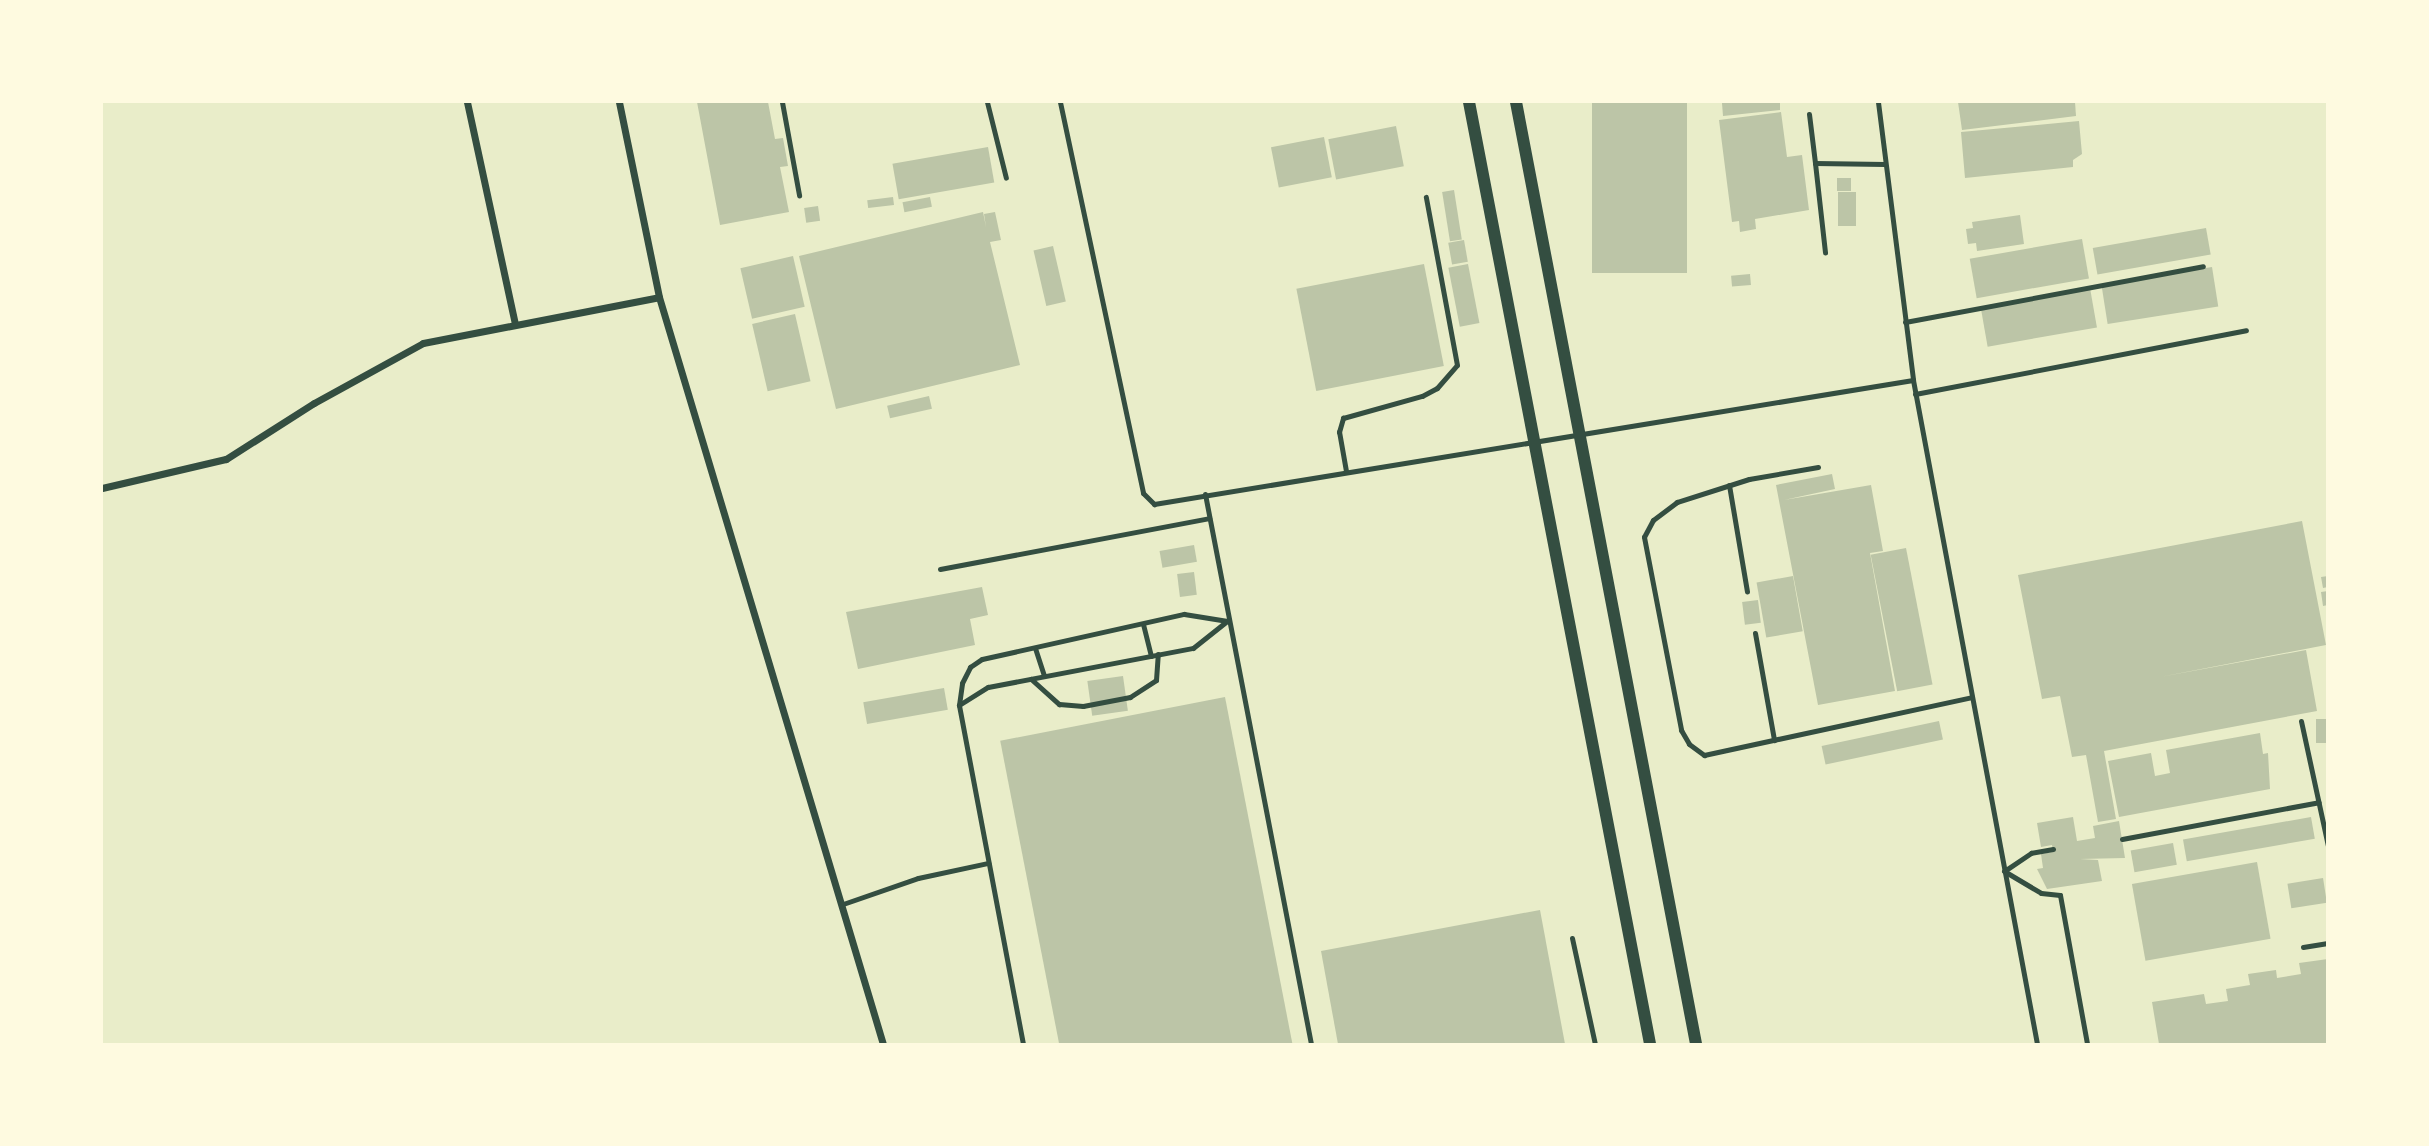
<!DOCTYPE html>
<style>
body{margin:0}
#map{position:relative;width:2429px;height:1146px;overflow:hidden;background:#e9edc9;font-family:Raleway,sans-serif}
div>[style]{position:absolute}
.building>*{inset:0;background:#bcc5a7;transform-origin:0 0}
.service>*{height:5px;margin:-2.5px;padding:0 2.5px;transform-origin:2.5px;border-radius:2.5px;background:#344e41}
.minor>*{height:7px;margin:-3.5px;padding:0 3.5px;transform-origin:3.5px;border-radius:3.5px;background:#344e41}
.tertiary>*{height:12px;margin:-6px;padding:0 6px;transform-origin:6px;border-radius:6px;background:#344e41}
span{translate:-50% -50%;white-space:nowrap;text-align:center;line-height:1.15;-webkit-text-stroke:5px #fefae0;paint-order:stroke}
.frame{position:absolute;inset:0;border:103px solid #fefae0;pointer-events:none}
</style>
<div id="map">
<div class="building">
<div style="clip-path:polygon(697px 102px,768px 102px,775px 139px,783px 138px,788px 166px,780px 167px,789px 212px,720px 225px)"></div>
<div style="left:1592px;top:102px;width:95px;height:171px"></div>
<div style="clip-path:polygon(1780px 102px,1780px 110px,1723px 116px,1722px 103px)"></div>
<div style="clip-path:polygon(1958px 102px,2075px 102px,2076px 116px,1962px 130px)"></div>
<div style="clip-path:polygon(1781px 112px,1787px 157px,1802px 155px,1809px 210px,1755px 219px,1756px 229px,1740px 232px,1739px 221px,1732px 222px,1719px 120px)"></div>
<div style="clip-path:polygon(2079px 121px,2082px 154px,2073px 160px,2073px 167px,1965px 178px,1961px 132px)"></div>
<div style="left:1396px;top:126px;width:41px;height:69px;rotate:79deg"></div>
<div style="left:1324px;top:137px;width:41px;height:54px;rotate:79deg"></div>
<div style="left:988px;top:147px;width:36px;height:97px;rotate:80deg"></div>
<div style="left:1837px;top:178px;width:14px;height:13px"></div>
<div style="left:1454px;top:190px;width:50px;height:12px;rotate:81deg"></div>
<div style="left:1838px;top:192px;width:18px;height:34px"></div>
<div style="left:893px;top:197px;width:8px;height:26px;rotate:83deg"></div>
<div style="left:930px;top:197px;width:10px;height:28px;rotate:79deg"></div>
<div style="left:818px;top:206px;width:15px;height:14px;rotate:82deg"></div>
<div style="clip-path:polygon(983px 212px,986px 227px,984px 214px,995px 212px,1001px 240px,990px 242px,1020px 365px,836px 409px,799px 256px)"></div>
<div style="clip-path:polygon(2020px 215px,2024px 244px,1977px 251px,1976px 243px,1968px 244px,1966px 229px,1973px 228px,1972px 222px)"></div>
<div style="left:2206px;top:228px;width:27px;height:115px;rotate:80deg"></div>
<div style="left:2082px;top:239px;width:40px;height:114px;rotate:80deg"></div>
<div style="left:1464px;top:240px;width:22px;height:16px;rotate:80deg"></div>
<div style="left:1053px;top:246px;width:57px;height:20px;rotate:77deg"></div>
<div style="left:793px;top:256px;width:52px;height:54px;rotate:77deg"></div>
<div style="left:1424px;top:264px;width:104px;height:130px;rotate:79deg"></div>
<div style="left:1468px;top:264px;width:60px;height:20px;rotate:79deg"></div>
<div style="left:2212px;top:267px;width:40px;height:112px;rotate:81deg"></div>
<div style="left:1750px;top:274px;width:11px;height:19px;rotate:85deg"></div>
<div style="left:2090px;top:288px;width:40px;height:111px;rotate:80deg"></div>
<div style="left:795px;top:314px;width:69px;height:44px;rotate:77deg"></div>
<div style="left:929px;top:396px;width:13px;height:43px;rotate:77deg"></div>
<div style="clip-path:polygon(1832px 474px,1835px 489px,1784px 500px,1871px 485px,1883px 551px,1870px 553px,1895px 691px,1818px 705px,1776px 485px)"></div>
<div style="clip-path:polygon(2302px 521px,2326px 645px,2160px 677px,2306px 650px,2317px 711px,2104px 751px,2116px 819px,2098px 822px,2086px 755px,2072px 757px,2060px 696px,2042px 699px,2018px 575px)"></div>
<div style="left:1194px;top:545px;width:17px;height:35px;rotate:80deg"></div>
<div style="left:1906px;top:548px;width:139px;height:36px;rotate:79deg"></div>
<div style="left:1194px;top:572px;width:23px;height:17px;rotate:83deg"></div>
<div style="left:1793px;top:576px;width:56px;height:37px;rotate:80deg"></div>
<div style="clip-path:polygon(2328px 576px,2328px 587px,2323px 588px,2321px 577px)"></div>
<div style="clip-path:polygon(982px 587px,988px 615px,970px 619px,975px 645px,858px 669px,846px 612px)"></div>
<div style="clip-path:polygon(2328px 591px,2328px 605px,2323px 606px,2321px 592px)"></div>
<div style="left:1758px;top:600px;width:23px;height:16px;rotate:83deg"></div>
<div style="left:1123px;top:676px;width:35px;height:36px;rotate:82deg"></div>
<div style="left:944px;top:688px;width:22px;height:82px;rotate:80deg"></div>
<div style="left:1225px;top:697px;width:353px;height:229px;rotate:79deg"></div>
<div style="left:2328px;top:719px;width:24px;height:12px;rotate:90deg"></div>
<div style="left:1939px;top:721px;width:19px;height:120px;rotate:78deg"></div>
<div style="clip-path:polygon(2260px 733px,2263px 754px,2268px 753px,2270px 789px,2119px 817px,2108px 761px,2151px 753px,2155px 776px,2170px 773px,2166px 750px)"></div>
<div style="clip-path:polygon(2073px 817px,2077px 841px,2095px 838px,2093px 826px,2119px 821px,2125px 858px,2080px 859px,2098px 860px,2102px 881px,2047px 889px,2037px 869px,2043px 868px,2041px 854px,2053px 852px,2052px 845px,2041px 847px,2037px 823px)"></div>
<div style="left:2311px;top:817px;width:22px;height:130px;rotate:80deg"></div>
<div style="left:2173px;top:843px;width:22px;height:43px;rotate:80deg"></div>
<div style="left:2257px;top:862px;width:78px;height:127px;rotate:80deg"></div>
<div style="left:2323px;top:878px;width:25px;height:36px;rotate:81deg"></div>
<div style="clip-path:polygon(1540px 910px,1565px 1044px,1338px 1044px,1321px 951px)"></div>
<div style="clip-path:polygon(2328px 959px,2328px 1044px,2159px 1044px,2152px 1002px,2204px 994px,2206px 1004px,2228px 1001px,2226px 989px,2250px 985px,2248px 974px,2276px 970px,2277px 978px,2301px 974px,2299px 963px)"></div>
</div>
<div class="service">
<div style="left:782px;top:102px;width:95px;rotate:79.6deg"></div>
<div style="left:987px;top:102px;width:78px;rotate:76deg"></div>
<div style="left:1060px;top:102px;width:400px;rotate:78deg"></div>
<div style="left:1143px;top:493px;width:16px;rotate:45deg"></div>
<div style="left:1154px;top:504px;width:769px;rotate:-9.28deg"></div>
<div style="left:1878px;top:102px;width:280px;rotate:82.8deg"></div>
<div style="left:1913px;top:380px;width:675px;rotate:79.42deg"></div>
<div style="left:1809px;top:114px;width:49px;rotate:83deg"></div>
<div style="left:1815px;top:163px;width:70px;rotate:0.8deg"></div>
<div style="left:1815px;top:163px;width:90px;rotate:83.6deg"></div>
<div style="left:1905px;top:322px;width:303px;rotate:-10.6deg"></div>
<div style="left:1915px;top:394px;width:337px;rotate:-10.9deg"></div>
<div style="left:1818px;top:467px;width:70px;rotate:170.1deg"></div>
<div style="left:1749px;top:479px;width:76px;rotate:162.3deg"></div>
<div style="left:1677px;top:502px;width:30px;rotate:143deg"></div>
<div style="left:1653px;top:520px;width:19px;rotate:118deg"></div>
<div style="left:1644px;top:537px;width:197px;rotate:79.1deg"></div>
<div style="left:1681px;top:730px;width:16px;rotate:60deg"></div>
<div style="left:1689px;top:744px;width:19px;rotate:36deg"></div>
<div style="left:1704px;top:755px;width:274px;rotate:-12.2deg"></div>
<div style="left:1346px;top:471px;width:40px;rotate:-100deg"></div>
<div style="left:1339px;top:432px;width:15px;rotate:-74deg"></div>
<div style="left:1343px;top:418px;width:82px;rotate:-15.6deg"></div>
<div style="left:1422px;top:396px;width:17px;rotate:-28deg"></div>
<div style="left:1437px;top:388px;width:30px;rotate:-49deg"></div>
<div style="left:1457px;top:365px;width:171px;rotate:-100.5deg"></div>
<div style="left:1729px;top:485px;width:108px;rotate:80.4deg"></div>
<div style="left:1205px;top:494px;width:560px;rotate:79.09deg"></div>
<div style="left:940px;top:569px;width:274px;rotate:-10.7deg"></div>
<div style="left:1143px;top:624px;width:33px;rotate:76deg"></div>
<div style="left:1755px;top:633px;width:109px;rotate:79.9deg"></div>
<div style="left:1035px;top:648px;width:29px;rotate:72deg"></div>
<div style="left:1031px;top:679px;width:38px;rotate:42deg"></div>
<div style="left:1059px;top:704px;width:24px;rotate:5deg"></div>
<div style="left:1083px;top:706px;width:48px;rotate:-10.8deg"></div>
<div style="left:1130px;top:697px;width:31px;rotate:-33deg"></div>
<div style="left:1156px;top:680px;width:26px;rotate:-86deg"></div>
<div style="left:959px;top:705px;width:34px;rotate:-32deg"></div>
<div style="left:988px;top:687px;width:209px;rotate:-10.8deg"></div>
<div style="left:1193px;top:648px;width:43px;rotate:-38.5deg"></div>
<div style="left:2301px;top:721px;width:128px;rotate:77.8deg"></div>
<div style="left:2122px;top:839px;width:200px;rotate:-10.6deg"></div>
<div style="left:2053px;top:849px;width:22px;rotate:170deg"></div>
<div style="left:2031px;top:853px;width:32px;rotate:146deg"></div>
<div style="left:2004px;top:871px;width:43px;rotate:30.7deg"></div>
<div style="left:2041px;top:893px;width:19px;rotate:6deg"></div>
<div style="left:2060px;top:895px;width:151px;rotate:79.7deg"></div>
<div style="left:843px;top:904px;width:79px;rotate:-19.1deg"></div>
<div style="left:918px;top:878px;width:72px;rotate:-12.1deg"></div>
<div style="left:1572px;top:938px;width:108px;rotate:77.8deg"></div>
<div style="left:2303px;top:947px;width:25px;rotate:-9deg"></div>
<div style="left:1023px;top:1044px;width:345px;rotate:-100.7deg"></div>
<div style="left:959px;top:705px;width:22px;rotate:-82deg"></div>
<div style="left:962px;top:683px;width:18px;rotate:-63deg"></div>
<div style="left:970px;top:667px;width:14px;rotate:-34deg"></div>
<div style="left:982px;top:659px;width:207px;rotate:-12.6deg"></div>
<div style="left:1184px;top:614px;width:44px;rotate:9.2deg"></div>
</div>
<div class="minor">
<div style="left:467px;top:102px;width:227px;rotate:77.8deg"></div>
<div style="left:619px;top:102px;width:199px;rotate:78.4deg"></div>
<div style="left:659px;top:297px;width:780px;rotate:73.31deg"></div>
<div style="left:102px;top:488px;width:127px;rotate:-13.2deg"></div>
<div style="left:226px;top:459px;width:104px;rotate:-32.5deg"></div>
<div style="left:314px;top:403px;width:124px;rotate:-28.8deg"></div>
<div style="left:423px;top:343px;width:240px;rotate:-11deg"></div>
</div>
<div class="tertiary">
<div style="left:1469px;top:102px;width:959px;rotate:79.12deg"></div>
<div style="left:1516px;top:102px;width:959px;rotate:79.18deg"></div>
</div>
<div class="frame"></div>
</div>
